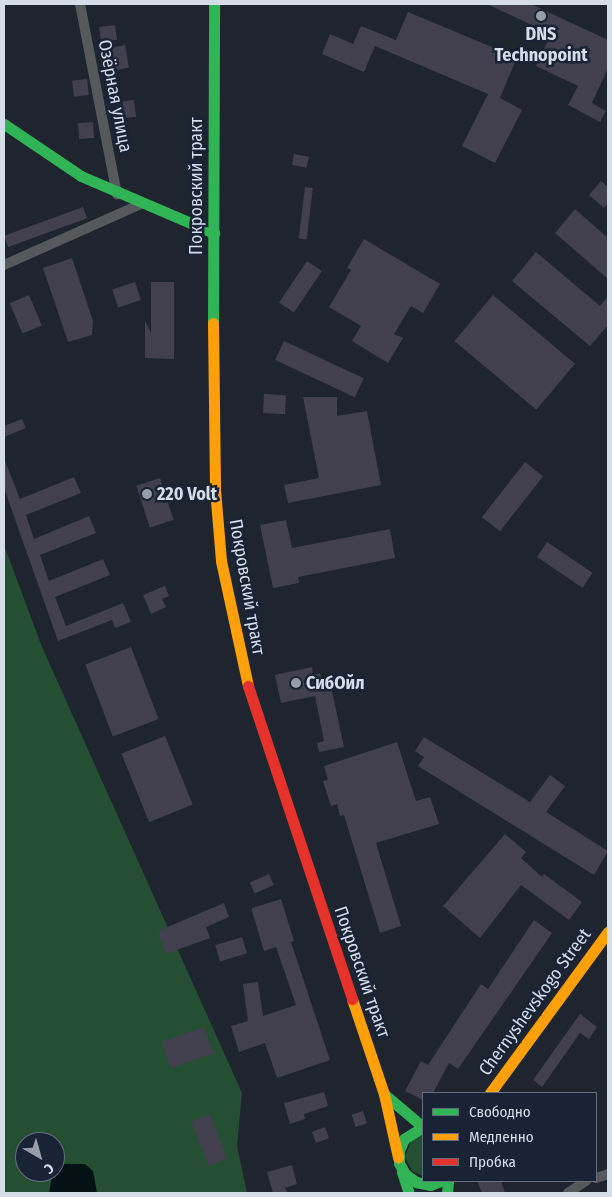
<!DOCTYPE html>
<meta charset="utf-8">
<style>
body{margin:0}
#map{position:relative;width:612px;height:1197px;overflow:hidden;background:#1e252f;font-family:"Fira Sans Condensed",sans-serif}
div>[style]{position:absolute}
.green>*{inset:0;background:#244f32}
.water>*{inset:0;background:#051215}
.building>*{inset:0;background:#423f4e;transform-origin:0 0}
.street>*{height:10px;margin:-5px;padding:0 5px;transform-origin:5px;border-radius:5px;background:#55595c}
.fast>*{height:11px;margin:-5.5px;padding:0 5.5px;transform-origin:5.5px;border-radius:5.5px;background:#30b455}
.slow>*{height:11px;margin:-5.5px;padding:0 5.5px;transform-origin:5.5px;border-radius:5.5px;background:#ff9f0a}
.jam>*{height:11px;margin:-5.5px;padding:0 5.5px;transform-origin:5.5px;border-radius:5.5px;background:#e5322d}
.dots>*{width:14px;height:14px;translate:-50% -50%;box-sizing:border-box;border:2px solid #182435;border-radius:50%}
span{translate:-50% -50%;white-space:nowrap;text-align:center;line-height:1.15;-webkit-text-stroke:5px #182435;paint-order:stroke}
.poi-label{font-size:18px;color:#d5dde9;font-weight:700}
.left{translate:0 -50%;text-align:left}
.street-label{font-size:18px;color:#d5dde9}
.frame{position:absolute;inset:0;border:5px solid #d5dde9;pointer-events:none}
.legend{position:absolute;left:422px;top:1092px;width:175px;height:90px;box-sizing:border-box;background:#182435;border:1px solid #646e7d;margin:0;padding:6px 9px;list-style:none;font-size:15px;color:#d5dde9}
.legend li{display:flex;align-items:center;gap:10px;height:25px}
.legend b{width:25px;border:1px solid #646e7d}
.north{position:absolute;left:15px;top:1132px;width:50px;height:50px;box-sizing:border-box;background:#182435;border:1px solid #646e7d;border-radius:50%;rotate:142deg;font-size:14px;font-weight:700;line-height:20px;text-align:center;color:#d5dde9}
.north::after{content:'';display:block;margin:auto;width:18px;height:22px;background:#959da8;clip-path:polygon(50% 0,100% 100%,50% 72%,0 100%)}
</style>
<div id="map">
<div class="green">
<div style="clip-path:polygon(evenodd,4px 545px,42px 647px,242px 1093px,237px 1146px,247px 1193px,4px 1193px,4px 545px,25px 1142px,55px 1142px,55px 1172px,25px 1172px,25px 1142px)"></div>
<div style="clip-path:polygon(423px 1135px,423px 1176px,412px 1171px,405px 1157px,411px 1141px)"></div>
</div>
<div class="water">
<div style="clip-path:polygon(62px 1164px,85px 1164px,93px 1171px,97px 1193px,49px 1193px,53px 1172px)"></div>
</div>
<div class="building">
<div style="clip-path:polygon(487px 4px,531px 4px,608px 40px,608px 68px,592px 103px,606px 111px,600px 122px,568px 105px,578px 86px,536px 66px,551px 34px)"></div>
<div style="clip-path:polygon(408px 12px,499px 50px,500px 48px,518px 55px,500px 98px,522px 110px,495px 163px,462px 146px,488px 94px,375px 46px,364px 72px,322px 54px,330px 34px,353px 44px,361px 26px,396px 40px)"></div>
<div style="left:115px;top:25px;width:15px;height:16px;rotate:82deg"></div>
<div style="left:125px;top:45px;width:23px;height:14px;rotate:80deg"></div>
<div style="left:87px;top:79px;width:16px;height:15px;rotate:83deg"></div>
<div style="left:134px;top:100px;width:17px;height:14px;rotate:83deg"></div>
<div style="left:93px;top:122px;width:16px;height:15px;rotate:86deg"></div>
<div style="left:294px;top:154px;width:15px;height:11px;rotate:11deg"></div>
<div style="clip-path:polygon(601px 181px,608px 187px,608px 203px,604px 208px,589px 195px)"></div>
<div style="left:305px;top:187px;width:8px;height:52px;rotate:7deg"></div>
<div style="left:83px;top:207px;width:12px;height:84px;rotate:70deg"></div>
<div style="clip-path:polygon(575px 209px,608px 238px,608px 279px,555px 233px)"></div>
<div style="clip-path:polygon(364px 239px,440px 284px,423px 313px,411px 306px,394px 334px,403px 338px,388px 363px,352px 341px,361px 326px,329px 307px,351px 270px,347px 268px)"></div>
<div style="clip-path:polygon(536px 252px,600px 306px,608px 296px,608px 325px,590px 346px,512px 281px)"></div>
<div style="clip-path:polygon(72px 258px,93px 321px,92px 335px,68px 342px,43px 268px)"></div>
<div style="left:307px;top:261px;width:18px;height:50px;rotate:34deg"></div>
<div style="left:135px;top:282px;width:19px;height:24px;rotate:72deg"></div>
<div style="clip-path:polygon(151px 282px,174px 282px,174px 359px,145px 358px,145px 321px,151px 333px)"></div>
<div style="left:29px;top:295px;width:33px;height:21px;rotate:67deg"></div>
<div style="left:493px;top:295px;width:107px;height:60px;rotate:40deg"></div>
<div style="left:284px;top:341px;width:88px;height:21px;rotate:25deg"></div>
<div style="left:264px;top:394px;width:22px;height:19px;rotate:3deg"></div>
<div style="clip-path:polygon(303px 397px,337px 397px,337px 416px,367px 411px,381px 485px,288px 503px,284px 485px,319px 478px)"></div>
<div style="clip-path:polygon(22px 419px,26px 428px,4px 437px,4px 426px)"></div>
<div style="clip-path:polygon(4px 458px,20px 499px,74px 477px,81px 493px,26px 515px,34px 539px,89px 516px,96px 533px,40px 555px,49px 581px,103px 559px,110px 575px,55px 597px,66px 626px,123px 603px,131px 622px,115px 628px,112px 620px,58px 641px,4px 488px)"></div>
<div style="left:525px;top:462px;width:23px;height:70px;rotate:38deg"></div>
<div style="left:160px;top:478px;width:44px;height:25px;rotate:72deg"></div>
<div style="clip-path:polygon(286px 520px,292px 548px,390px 529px,395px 558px,298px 577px,299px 583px,273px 588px,260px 525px)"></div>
<div style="left:547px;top:542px;width:55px;height:18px;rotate:34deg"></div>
<div style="clip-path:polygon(165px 586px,169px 596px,162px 599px,166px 607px,151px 614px,143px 595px)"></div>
<div style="left:131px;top:647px;width:77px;height:49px;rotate:69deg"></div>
<div style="clip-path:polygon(312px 667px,313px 675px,320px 673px,323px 683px,330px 682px,344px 747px,319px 752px,317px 743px,324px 741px,315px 696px,281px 703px,275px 675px)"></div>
<div style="left:165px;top:736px;width:74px;height:47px;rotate:68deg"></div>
<div style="clip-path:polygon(424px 737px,530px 802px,550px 775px,565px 786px,546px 812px,608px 851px,594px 875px,418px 766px,424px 757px,415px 751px)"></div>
<div style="clip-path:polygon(397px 742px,416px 801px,430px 797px,439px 824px,376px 843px,401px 926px,380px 933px,344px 815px,340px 816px,337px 804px,331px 806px,323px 781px,328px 780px,324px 766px)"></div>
<div style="clip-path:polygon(505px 834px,526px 852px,521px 858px,542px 877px,544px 874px,582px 902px,569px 920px,521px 885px,480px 938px,443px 906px)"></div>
<div style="left:269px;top:874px;width:12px;height:21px;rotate:66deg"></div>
<div style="clip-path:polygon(281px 899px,294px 941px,291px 942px,330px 1060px,277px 1078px,265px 1043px,239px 1052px,231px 1026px,248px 1021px,243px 984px,258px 982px,263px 1016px,296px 1005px,276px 947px,264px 951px,252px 911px,252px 908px)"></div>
<div style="clip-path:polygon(224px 903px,229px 917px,206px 927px,210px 938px,166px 954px,158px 931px)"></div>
<div style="clip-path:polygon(534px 920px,552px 933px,458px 1069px,449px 1063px,433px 1093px,423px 1093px,423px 1100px,405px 1091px,421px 1061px,428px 1065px,481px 984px,488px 989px)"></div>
<div style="left:242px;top:937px;width:17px;height:28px;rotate:73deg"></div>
<div style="clip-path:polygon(580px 1014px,597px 1027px,589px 1039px,580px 1033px,542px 1087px,533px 1080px)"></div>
<div style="left:204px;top:1027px;width:28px;height:45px;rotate:71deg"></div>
<div style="clip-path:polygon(324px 1092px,328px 1106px,304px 1114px,305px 1119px,290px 1124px,284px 1103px)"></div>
<div style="left:363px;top:1111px;width:13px;height:12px;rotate:72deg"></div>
<div style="left:210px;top:1114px;width:48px;height:20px;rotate:69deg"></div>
<div style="left:325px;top:1127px;width:12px;height:14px;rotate:70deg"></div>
<div style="clip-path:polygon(292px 1165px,297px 1184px,285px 1188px,288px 1193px,273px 1193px,267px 1172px)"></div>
<div style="clip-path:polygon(477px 1181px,501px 1181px,505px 1193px,482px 1193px)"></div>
</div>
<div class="street">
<div style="left:80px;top:4px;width:194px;rotate:79deg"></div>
<div style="left:4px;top:265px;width:150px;rotate:-24deg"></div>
<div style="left:596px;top:1178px;width:13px;rotate:-18deg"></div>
<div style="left:568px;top:1193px;width:22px;rotate:-34deg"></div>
</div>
<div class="fast">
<div style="left:4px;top:124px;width:93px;rotate:34deg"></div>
<div style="left:81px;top:176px;width:145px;rotate:23.2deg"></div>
<div style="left:213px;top:323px;width:319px;rotate:-89.8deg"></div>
<div style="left:384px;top:1094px;width:51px;rotate:40.2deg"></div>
<div style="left:423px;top:1127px;width:22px;rotate:148deg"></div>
<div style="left:404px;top:1139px;width:12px;rotate:114deg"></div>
<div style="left:399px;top:1150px;width:13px;rotate:90deg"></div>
<div style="left:399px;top:1163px;width:13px;rotate:61deg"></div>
<div style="left:405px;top:1174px;width:14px;rotate:36deg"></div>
<div style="left:416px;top:1182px;width:14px;rotate:12deg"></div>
<div style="left:430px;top:1185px;width:12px;rotate:-20deg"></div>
<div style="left:402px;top:1172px;width:22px;rotate:72deg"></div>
<div style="left:447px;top:1193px;width:12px;rotate:-85deg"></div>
</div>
<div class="slow">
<div style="left:213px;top:323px;width:166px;rotate:89.3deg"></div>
<div style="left:215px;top:489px;width:72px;rotate:85.2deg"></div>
<div style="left:221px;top:561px;width:128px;rotate:77.8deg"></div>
<div style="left:352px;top:999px;width:100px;rotate:71.4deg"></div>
<div style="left:384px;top:1094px;width:65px;rotate:77.5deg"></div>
<div style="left:490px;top:1093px;width:200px;rotate:-53.8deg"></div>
</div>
<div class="jam">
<div style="left:248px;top:686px;width:330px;rotate:71.6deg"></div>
</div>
<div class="dots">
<div style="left:541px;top:16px;background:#959da8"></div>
<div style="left:147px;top:494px;background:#959da8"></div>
<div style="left:296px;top:683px;background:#959da8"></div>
</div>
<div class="poi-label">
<span style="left:541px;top:45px">DNS<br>Technopoint</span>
<span class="left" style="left:157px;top:494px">220 Volt</span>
<span class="left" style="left:306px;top:683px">СибОйл</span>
</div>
<div class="street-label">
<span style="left:115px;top:96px;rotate:79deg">Озёрная улица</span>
<span style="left:196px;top:186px;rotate:-90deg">Покровский тракт</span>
<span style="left:247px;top:587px;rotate:80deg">Покровский тракт</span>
<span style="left:362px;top:972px;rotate:71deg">Покровский тракт</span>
<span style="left:535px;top:1002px;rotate:-54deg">Chernyshevskogo Street</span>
</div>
<div class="frame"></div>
<ul class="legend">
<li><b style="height:6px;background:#30b455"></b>Свободно</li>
<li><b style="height:6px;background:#ff9f0a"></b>Медленно</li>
<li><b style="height:6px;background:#e5322d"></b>Пробка</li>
</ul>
<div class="north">С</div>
</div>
